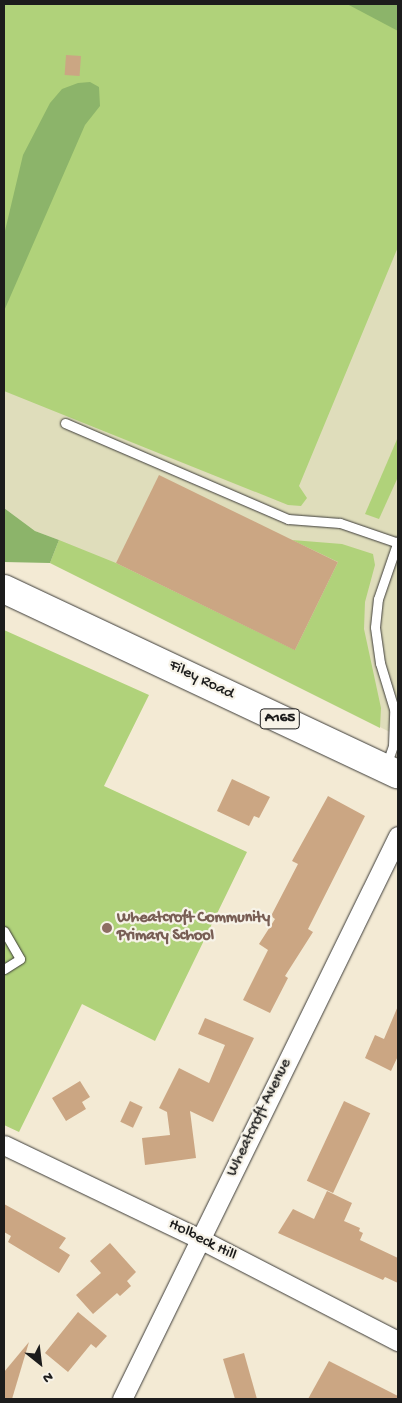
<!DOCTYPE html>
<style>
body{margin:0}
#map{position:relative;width:402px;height:1403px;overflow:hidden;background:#f3ead4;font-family:"Gochi Hand",sans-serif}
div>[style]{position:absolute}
.built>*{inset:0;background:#dfddbb}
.green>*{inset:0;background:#b0d27a}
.forest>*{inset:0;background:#8cb46a}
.building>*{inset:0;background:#cba683;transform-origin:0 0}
.roads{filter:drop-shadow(0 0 1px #3c3b38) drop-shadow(0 0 1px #3c3b38)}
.service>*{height:9px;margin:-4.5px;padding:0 4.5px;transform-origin:4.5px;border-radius:4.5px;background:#fff}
.minor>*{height:19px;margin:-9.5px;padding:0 9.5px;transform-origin:9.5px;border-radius:9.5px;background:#fff}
.trunk>*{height:28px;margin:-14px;padding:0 14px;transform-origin:14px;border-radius:14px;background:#fff}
.dots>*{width:14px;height:14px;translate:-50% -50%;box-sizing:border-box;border:2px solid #f7f3e8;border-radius:50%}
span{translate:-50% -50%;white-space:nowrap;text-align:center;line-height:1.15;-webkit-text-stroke:4.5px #f7f3e8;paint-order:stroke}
.shield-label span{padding:1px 4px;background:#f7f3e8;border:1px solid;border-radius:4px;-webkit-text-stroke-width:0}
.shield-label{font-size:15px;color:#1c1c1c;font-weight:700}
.street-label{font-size:16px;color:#1c1c1c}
.education-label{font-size:16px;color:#785e54;font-weight:700}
.left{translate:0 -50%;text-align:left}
.frame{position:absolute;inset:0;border:5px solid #1c1c1c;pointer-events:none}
.north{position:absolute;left:15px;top:1338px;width:50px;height:50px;-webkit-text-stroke:4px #f7f3e8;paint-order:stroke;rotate:151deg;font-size:14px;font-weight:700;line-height:20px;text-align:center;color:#1c1c1c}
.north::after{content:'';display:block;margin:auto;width:18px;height:22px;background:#1c1c1c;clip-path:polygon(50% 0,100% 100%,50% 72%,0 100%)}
</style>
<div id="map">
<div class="built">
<div style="clip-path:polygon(398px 209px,398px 736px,50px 563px,59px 540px,35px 531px,4px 508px,4px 302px)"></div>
</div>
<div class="green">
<div style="clip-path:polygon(4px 4px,398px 4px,398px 247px,299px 486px,307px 498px,301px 506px,288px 505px,4px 391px)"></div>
<div style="clip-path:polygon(398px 437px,398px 477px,379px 519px,365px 514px)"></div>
<div style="clip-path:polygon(59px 540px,116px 563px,295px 650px,338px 562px,292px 540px,342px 544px,373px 554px,375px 565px,365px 602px,364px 629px,381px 708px,380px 728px,50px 563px)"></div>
<div style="clip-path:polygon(4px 630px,149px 695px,104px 786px,247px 852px,155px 1041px,82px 1004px,19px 1132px,4px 1125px)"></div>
</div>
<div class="forest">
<div style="clip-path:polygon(347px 4px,398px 4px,398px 31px)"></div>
<div style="clip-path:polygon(78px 83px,90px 82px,99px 87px,100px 106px,85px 125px,4px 311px,4px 235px,23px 155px,50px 103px,62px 89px)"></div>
<div style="clip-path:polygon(4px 508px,35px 531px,59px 540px,50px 563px,4px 562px)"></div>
</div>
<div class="building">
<div style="left:66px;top:55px;width:15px;height:20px;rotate:4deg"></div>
<div style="left:159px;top:475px;width:199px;height:98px;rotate:26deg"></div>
<div style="clip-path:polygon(232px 779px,270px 797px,259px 818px,254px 816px,249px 826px,217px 811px)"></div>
<div style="clip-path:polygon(328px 796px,365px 816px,308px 929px,313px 932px,285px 976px,288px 978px,270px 1013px,243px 1000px,268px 950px,259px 944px,275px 919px,271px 916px,298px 864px,292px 861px)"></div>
<div style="clip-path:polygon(398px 1006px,398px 1056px,391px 1071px,365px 1058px,375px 1035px,384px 1039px)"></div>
<div style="clip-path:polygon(205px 1018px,254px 1038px,213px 1122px,190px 1111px,196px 1158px,145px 1165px,142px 1138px,170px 1135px,167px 1112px,159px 1108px,179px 1068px,209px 1083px,225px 1045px,198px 1034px)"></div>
<div style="clip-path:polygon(80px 1081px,90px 1097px,82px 1102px,86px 1109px,66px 1121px,52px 1098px)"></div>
<div style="left:130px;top:1101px;width:14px;height:23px;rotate:25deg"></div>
<div style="left:344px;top:1101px;width:29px;height:88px;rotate:25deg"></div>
<div style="clip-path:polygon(327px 1191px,352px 1203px,344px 1221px,360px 1228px,359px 1231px,363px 1233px,360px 1240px,398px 1258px,398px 1283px,385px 1277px,383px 1280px,278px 1233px,293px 1209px,314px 1219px)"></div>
<div style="clip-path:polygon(4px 1204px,66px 1238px,59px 1248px,70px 1255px,59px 1273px,8px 1242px,11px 1236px,4px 1232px)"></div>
<div style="clip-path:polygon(110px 1243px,136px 1272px,127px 1281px,131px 1286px,120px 1296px,117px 1293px,93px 1314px,76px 1295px,101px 1273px,90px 1261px)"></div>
<div style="clip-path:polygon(78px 1312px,107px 1336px,96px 1348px,91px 1344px,68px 1372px,45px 1353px)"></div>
<div style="clip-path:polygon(29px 1342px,12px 1399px,4px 1399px,4px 1372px)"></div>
<div style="clip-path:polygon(244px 1353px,257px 1399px,235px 1399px,223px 1359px)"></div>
<div style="clip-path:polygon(329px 1361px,398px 1396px,398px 1399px,308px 1399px)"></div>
</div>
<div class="roads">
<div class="service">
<div style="left:65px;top:423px;width:243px;rotate:23.3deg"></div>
<div style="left:288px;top:519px;width:52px;rotate:4.4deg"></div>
<div style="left:340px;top:523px;width:61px;rotate:19deg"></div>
<div style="left:386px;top:766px;width:21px;rotate:-71deg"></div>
<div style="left:393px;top:746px;width:37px;rotate:-88deg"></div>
<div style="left:394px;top:709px;width:48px;rotate:-106.9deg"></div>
<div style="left:380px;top:663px;width:36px;rotate:-98deg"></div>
<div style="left:375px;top:627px;width:28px;rotate:-84deg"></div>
<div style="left:378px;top:599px;width:61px;rotate:-71deg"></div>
<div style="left:4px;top:931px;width:32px;rotate:60deg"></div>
<div style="left:20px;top:959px;width:19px;rotate:148deg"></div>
</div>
<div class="minor">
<div style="left:4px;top:1145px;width:217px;rotate:25.6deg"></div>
<div style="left:200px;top:1239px;width:223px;rotate:27.3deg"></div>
<div style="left:122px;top:1399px;width:627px;rotate:-63.88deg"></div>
</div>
<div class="trunk">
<div style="left:4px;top:589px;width:435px;rotate:25.2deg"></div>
</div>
</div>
<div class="dots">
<div style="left:107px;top:928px;background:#8d6e63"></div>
</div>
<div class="shield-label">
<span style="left:280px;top:719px">A165</span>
</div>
<div class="street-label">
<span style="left:201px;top:681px;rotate:26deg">Filey Road</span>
<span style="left:260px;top:1118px;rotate:-64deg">Wheatcroft Avenue</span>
<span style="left:202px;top:1241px;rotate:27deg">Holbeck Hill</span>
</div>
<div class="education-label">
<span class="left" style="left:117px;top:928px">Wheatcroft Community<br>Primary School</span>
</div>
<div class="frame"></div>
<div class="north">N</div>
</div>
